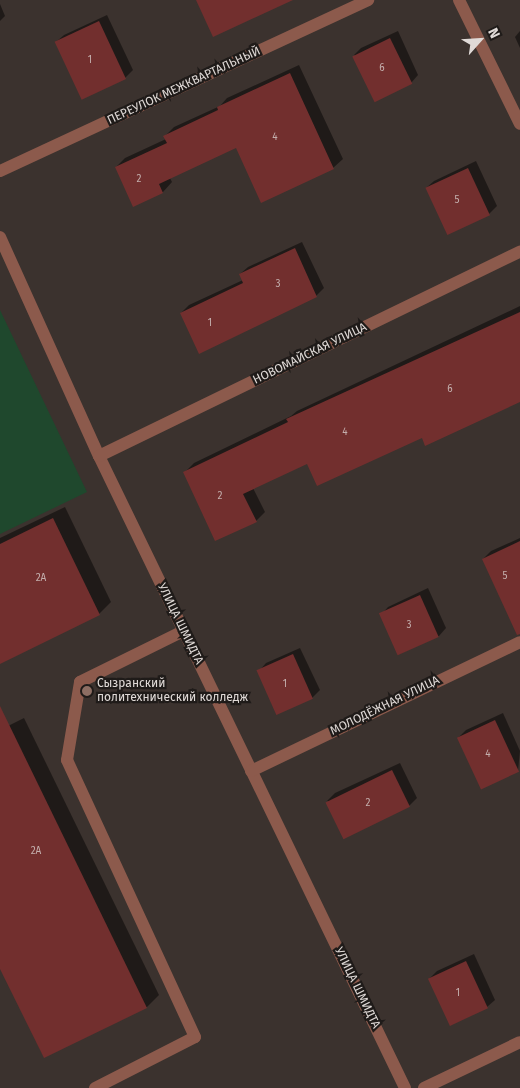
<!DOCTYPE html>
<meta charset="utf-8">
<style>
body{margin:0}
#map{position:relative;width:520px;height:1088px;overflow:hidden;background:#3b322e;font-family:"Fira Sans",sans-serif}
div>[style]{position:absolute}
.green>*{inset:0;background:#1f482d}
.shadow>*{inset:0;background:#0007}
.building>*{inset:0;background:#722f2e;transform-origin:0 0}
.minor>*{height:12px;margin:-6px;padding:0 6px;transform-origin:6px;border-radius:6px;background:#8c5a4c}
.dots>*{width:14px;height:14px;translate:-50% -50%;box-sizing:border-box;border:2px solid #1f1b19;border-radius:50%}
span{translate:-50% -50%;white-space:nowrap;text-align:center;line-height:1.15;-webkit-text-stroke:4.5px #1f1b19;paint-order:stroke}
.number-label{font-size:10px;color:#c4afad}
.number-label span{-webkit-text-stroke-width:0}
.street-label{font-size:12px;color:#e0dad7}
.poi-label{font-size:12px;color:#e0dad7}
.left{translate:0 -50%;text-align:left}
.north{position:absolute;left:455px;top:15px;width:50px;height:50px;-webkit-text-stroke:4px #1f1b19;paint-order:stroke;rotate:64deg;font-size:14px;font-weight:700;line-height:20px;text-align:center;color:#e0dad7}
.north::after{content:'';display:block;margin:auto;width:18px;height:22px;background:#e0dad7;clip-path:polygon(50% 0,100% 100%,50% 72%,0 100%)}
</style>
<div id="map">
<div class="green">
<div style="clip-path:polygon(0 310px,87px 492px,0 534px)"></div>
</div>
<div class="shadow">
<div style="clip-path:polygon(0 4px,5px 16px,0 21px)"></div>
<div style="clip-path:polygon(107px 15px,133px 70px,125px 78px,56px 42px,64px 35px)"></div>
<div style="clip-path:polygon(398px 31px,418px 75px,411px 83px,354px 55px,361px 48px)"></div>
<div style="clip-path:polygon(520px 31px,520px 48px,515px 37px)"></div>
<div style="clip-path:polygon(299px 65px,343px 159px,333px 168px,236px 146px,170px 178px,172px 182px,163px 192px,134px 205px,116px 167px,125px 158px,166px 139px,165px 136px,174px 127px,220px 106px,227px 98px)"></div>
<div style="clip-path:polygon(476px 161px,497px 206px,489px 214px,426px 188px,434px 181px)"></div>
<div style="clip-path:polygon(302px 242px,324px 288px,316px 296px,181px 313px,189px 305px,243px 280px,240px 274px,248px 267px)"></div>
<div style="clip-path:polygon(520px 306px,520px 368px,423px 437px,307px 462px,253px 488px,265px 512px,256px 521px,185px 472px,194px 463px,291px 416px,297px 411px)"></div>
<div style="clip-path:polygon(65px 507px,111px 602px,99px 614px,0 663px,0 538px)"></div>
<div style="clip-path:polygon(520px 538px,520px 593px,483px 559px,491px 551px)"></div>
<div style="clip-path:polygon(428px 588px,446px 628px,439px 636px,399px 654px,381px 615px,388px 607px)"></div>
<div style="clip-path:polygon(300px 648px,320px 690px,312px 698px,259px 671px,266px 663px)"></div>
<div style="clip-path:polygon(503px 713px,520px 751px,518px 771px,459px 737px,466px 730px)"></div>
<div style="clip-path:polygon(24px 718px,159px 995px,147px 1007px,44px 1057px,0 966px,0 730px)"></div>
<div style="clip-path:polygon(400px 763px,417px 798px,409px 806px,327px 801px,335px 793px)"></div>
<div style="clip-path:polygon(474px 954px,495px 1000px,487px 1007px,429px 979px,437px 971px)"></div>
</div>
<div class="building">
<div style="clip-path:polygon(196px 0,293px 0,213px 37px)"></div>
<div style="left:99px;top:21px;width:64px;height:49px;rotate:65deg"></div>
<div style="left:390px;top:38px;width:51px;height:42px;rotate:64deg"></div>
<div style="clip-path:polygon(290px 73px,334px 169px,261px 203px,236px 148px,159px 184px,163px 193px,133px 207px,115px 167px,167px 143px,163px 136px,218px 110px,217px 107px)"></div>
<div style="left:468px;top:168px;width:52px;height:47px;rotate:65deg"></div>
<div style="clip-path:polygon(295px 248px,317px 297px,199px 354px,180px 313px,243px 283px,239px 274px)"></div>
<div style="clip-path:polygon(520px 312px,520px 402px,425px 446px,422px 438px,317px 486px,307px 464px,243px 494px,257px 522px,215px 541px,183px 472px,288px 422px,286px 419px)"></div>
<div style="clip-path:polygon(53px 518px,100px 615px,0 664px,0 544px)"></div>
<div style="clip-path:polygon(520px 541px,520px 634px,517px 635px,482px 559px)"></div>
<div style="left:420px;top:595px;width:46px;height:45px;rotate:66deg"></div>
<div style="left:293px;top:654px;width:49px;height:40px;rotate:66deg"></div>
<div style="clip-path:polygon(0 706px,147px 1008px,44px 1058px,0 969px)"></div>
<div style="left:495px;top:720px;width:57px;height:42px;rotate:65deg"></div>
<div style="left:392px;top:770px;width:41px;height:74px;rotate:64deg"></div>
<div style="left:466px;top:961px;width:52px;height:42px;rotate:65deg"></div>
</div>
<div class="minor">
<div style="left:459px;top:0;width:138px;rotate:63.8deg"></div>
<div style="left:0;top:171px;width:406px;rotate:-24.9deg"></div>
<div style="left:0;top:237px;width:240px;rotate:65.7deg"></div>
<div style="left:99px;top:456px;width:702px;rotate:64.16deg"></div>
<div style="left:99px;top:456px;width:468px;rotate:-25.9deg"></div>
<div style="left:251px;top:771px;width:298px;rotate:-25.6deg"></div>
<div style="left:95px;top:1088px;width:112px;rotate:-27deg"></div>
<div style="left:195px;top:1037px;width:305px;rotate:-114.8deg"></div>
<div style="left:67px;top:760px;width:79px;rotate:-80.5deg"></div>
<div style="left:80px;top:682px;width:115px;rotate:-26.3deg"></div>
<div style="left:424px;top:1088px;width:106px;rotate:-25.6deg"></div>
</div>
<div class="dots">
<div style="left:87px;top:691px;background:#8d6e63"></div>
</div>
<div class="number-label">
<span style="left:90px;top:61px">1</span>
<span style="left:382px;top:69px">6</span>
<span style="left:275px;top:138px">4</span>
<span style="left:139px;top:180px">2</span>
<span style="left:457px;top:201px">5</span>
<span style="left:278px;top:285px">3</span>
<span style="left:210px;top:324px">1</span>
<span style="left:450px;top:390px">6</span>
<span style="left:345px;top:433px">4</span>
<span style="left:220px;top:497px">2</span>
<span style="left:505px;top:577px">5</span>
<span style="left:41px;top:579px">2А</span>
<span style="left:409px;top:626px">3</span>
<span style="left:285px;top:685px">1</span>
<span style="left:488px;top:755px">4</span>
<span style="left:368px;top:804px">2</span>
<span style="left:36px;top:852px">2А</span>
<span style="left:458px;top:994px">1</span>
</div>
<div class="street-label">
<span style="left:184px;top:86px;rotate:-25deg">ПЕРЕУЛОК МЕЖКВАРТАЛЬНЫЙ</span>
<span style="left:310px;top:354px;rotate:-26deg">НОВОМАЙСКАЯ УЛИЦА</span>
<span style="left:180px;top:624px;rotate:64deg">УЛИЦА ШМИДТА</span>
<span style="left:385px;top:706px;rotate:-26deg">МОЛОДЁЖНАЯ УЛИЦА</span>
<span style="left:357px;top:988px;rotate:64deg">УЛИЦА ШМИДТА</span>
</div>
<div class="poi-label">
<span class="left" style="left:97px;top:691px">Сызранский<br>политехнический колледж</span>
</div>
<div class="north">N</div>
</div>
